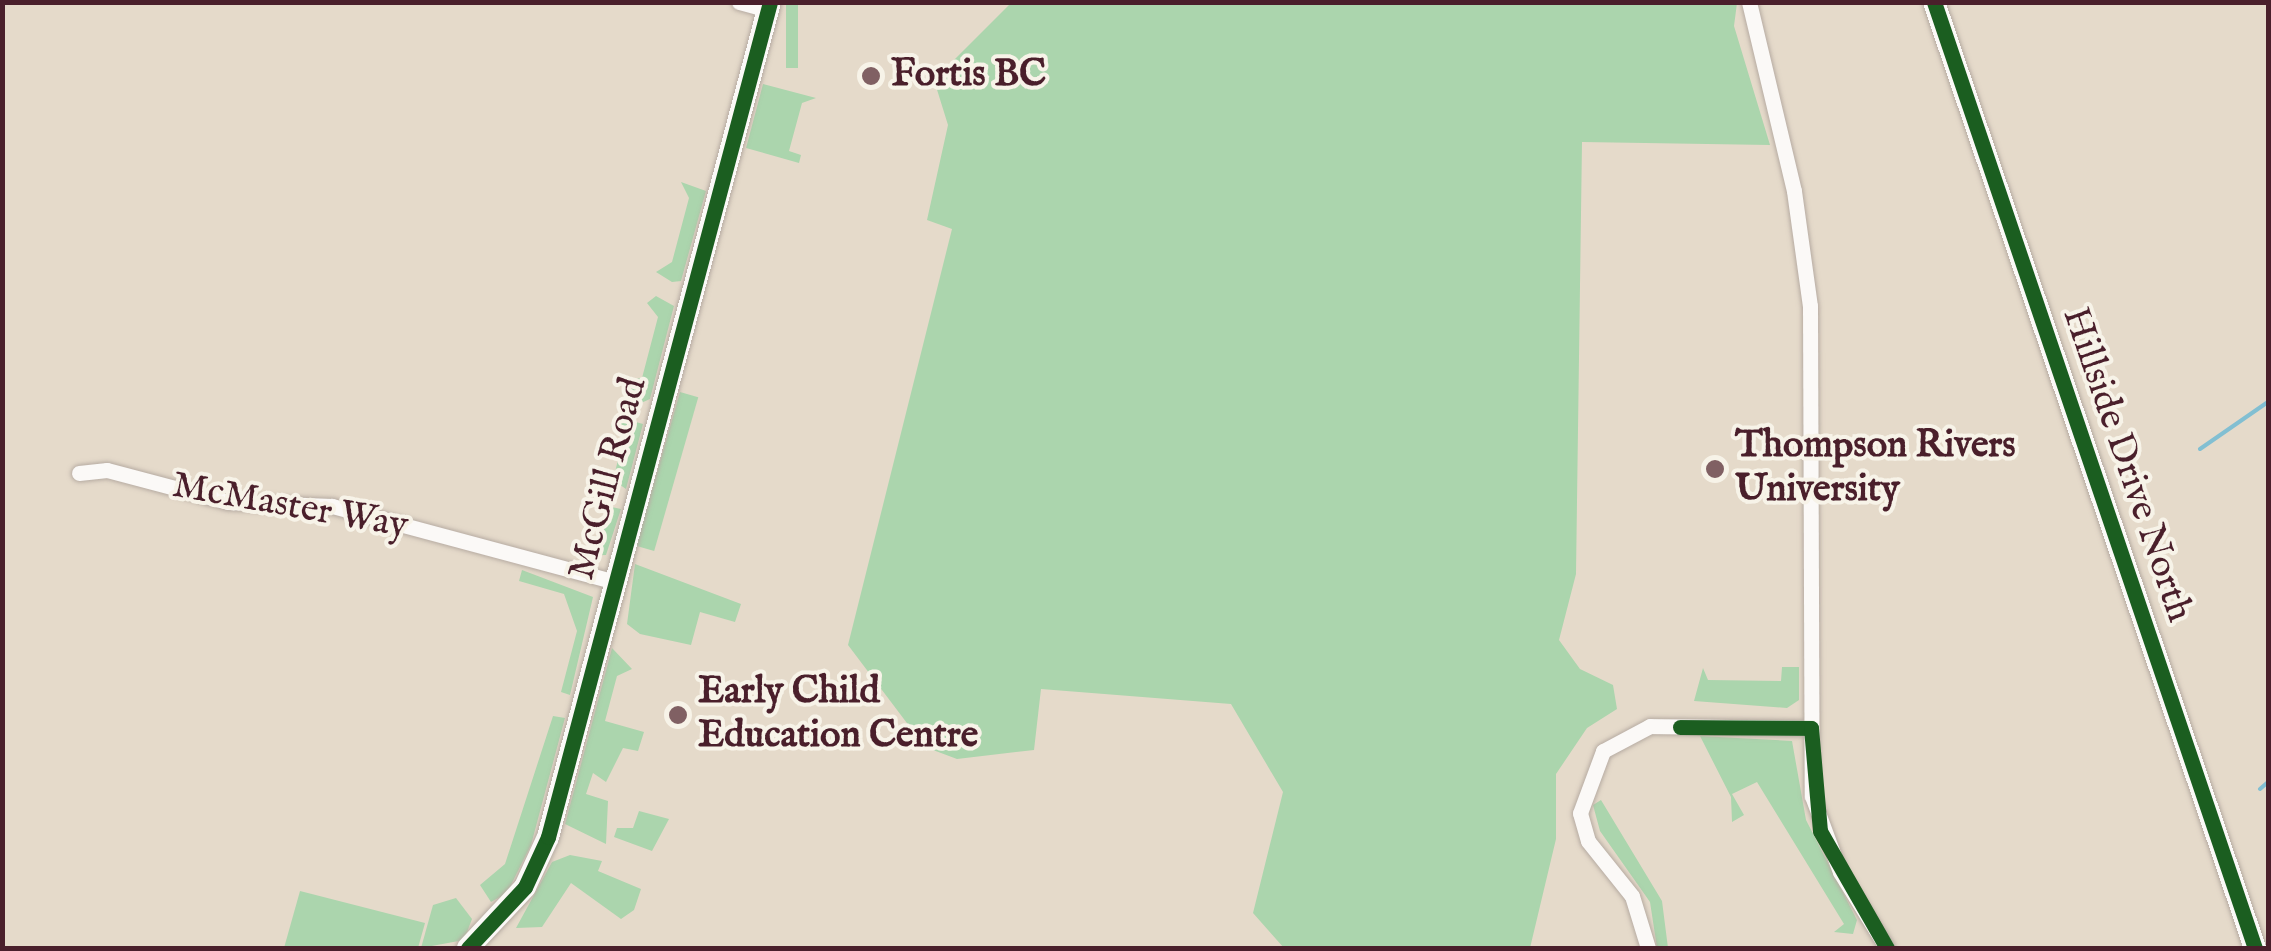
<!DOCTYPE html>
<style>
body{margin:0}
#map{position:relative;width:2271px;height:951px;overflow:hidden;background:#e5daca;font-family:"IM FELL English",serif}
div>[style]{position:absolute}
.green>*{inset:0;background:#abd5ad;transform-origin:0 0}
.stream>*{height:4px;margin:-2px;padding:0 2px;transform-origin:2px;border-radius:2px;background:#82bfd2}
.roads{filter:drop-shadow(0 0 2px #b6aba2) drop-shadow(0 0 2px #b6aba2)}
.street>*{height:15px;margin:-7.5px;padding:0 7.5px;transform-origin:7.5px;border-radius:7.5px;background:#fbf9f7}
.secondary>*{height:22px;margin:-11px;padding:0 11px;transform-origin:11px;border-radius:11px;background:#fbf9f7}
.cycleway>*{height:15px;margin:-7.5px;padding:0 7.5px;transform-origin:7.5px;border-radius:7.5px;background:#1b5e20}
.dots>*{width:28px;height:28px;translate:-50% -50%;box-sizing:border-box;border:5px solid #f7f3e8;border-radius:50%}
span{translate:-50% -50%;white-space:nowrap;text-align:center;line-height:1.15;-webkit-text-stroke:8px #f7f3e8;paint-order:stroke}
.poi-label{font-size:38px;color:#4a1f2b;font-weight:700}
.left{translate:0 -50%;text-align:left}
.street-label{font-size:38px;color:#4a1f2b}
.frame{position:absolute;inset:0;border:5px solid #4a1f2b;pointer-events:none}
</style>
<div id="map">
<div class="green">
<div style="left:786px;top:3px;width:12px;height:65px"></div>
<div style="clip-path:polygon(1011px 3px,1737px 3px,1734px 26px,1770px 145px,1582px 142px,1576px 574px,1559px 640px,1580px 669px,1613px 685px,1617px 709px,1587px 728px,1556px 774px,1556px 839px,1530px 948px,1284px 948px,1253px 913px,1283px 792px,1231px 704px,1041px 689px,1034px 750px,957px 759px,925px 747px,848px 645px,952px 229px,927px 220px,948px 125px,934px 80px)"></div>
<div style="clip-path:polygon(763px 84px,816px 98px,802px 103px,789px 151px,801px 155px,799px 163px,746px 148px)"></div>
<div style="clip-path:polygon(681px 182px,706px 191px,681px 281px,672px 282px,656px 272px,672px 262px,689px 198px)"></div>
<div style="clip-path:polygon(656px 296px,674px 306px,650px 399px,641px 403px,624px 391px,627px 380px,642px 378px,658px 317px,647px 303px)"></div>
<div style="left:680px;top:392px;width:19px;height:160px;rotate:16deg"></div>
<div style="clip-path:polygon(614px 416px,643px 424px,626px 489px,613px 480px,625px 432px,611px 427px)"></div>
<div style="clip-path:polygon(607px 506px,621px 509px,606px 555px,574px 556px,603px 536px)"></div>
<div style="clip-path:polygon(635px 564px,741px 604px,735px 622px,700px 612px,691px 645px,640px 634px,627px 624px)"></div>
<div style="clip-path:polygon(522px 570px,593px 597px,570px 695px,561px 692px,577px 631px,564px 594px,519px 581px)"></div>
<div style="clip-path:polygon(612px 648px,632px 669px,617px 676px,605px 721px,644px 732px,638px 751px,623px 748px,606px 782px,593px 773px,586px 794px,608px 801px,606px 844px,565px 824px)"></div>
<div style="clip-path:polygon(1782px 667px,1799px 667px,1799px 700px,1787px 708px,1694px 701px,1703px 668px,1708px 680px,1781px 681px)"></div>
<div style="clip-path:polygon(553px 716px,565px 718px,531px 845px,507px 893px,491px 902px,480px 885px,505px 864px)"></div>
<div style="clip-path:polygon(1700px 736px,1792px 741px,1806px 820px,1857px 920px,1853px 934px,1834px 932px,1844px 924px,1757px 782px,1732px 794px,1744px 815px,1732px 822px,1731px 797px)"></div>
<div style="clip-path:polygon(1601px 800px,1662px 901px,1668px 948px,1657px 948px,1650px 902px,1600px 831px,1593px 805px)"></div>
<div style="clip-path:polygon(639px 811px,669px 819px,652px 851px,614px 837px,617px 828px,633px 828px)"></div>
<div style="clip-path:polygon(570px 855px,602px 861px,598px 871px,641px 889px,634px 910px,621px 919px,571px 883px,542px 927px,516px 928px,552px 862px)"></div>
<div style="clip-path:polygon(300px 891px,425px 923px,418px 948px,284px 948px)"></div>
<div style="clip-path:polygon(456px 898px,472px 919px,464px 940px,421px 948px,433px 905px)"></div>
</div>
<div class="stream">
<div style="left:2200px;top:449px;width:83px;rotate:-34.7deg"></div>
<div style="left:2260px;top:789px;width:11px;rotate:-41deg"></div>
</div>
<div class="roads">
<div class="street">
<div style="left:739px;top:2px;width:30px;rotate:15deg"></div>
<div style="left:1749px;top:2px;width:194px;rotate:76.6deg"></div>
<div style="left:1794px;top:191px;width:116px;rotate:82.1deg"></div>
<div style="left:1810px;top:306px;width:490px;rotate:89.8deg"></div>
<div style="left:1812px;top:796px;width:81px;rotate:69.8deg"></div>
<div style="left:1840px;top:872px;width:89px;rotate:58.3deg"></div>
<div style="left:79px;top:473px;width:28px;rotate:-6deg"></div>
<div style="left:107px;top:470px;width:125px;rotate:14.8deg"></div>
<div style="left:228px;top:502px;width:104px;rotate:2.2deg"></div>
<div style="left:332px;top:506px;width:293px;rotate:15deg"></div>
<div style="left:1648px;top:948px;width:54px;rotate:-107.1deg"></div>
<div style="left:1632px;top:896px;width:70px;rotate:-128.7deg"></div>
<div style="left:1588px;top:841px;width:29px;rotate:-106deg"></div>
<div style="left:1580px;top:813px;width:66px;rotate:-69.6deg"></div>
<div style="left:1603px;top:751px;width:53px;rotate:-28deg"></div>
<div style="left:1650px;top:726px;width:161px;rotate:0.7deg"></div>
</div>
<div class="secondary">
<div style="left:1934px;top:2px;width:999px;rotate:71.26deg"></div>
<div style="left:468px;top:948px;width:83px;rotate:-46.9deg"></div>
<div style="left:525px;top:887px;width:55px;rotate:-65.3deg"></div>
<div style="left:548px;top:837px;width:864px;rotate:-75.11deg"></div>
</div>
</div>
<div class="cycleway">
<div style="left:1934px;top:2px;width:999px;rotate:71.26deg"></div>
<div style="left:1680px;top:727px;width:131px;rotate:0.4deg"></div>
<div style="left:1811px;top:728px;width:103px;rotate:85deg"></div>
<div style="left:1820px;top:831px;width:135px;rotate:60.2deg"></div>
<div style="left:468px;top:948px;width:83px;rotate:-46.9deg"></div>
<div style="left:525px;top:887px;width:55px;rotate:-65.3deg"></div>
<div style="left:548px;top:837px;width:864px;rotate:-75.11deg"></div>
</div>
<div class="dots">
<div style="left:871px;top:76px;background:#806063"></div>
<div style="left:1715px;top:469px;background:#806063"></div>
<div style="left:678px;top:715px;background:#806063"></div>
</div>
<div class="poi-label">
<span class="left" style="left:891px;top:76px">Fortis BC</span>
<span class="left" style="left:1735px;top:469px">Thompson Rivers<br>University</span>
<span class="left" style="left:698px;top:715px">Early Child<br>Education Centre</span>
</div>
<div class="street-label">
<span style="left:2126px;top:465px;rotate:71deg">Hillside Drive North</span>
<span style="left:609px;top:479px;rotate:-75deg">McGill Road</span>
<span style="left:290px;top:507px;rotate:10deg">McMaster Way</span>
</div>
<div class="frame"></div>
</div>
